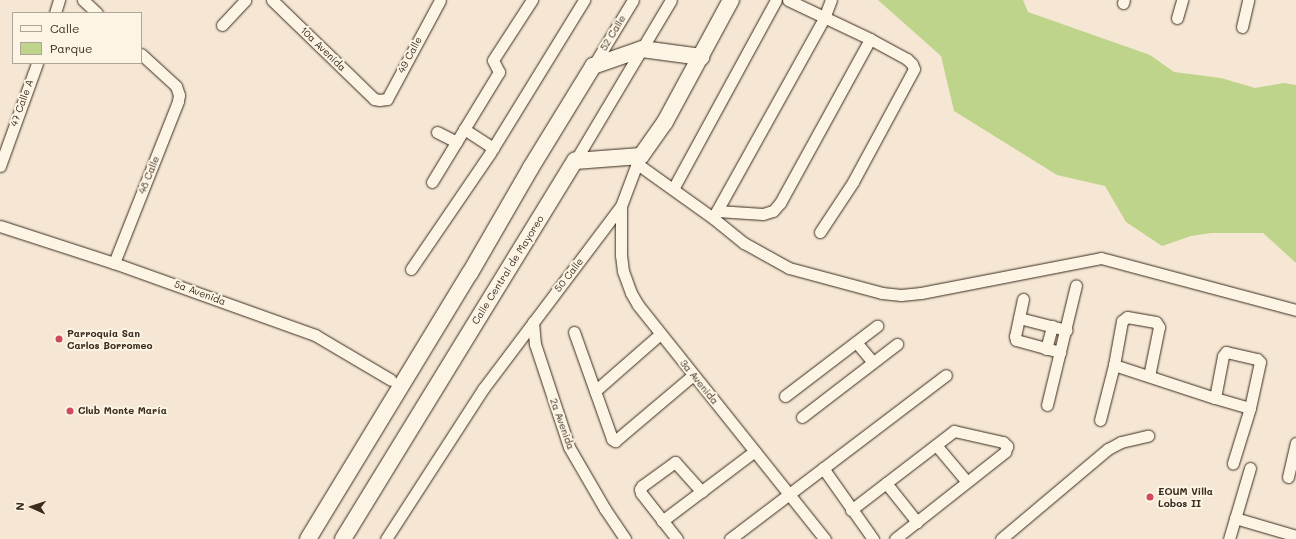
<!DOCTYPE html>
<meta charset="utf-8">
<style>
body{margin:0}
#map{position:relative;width:1296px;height:539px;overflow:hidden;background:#f5e7d3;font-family:Mali,sans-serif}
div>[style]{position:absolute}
.green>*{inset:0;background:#bdd48a}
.roads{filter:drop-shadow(0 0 1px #3b2a1e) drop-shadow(0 0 1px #3b2a1e)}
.minor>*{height:11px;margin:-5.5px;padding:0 5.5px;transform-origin:5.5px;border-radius:5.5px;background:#fcf5e5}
.secondary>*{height:16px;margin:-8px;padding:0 8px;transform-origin:8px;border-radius:8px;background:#fcf5e5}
.dots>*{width:11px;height:11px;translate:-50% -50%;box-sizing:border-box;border:2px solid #fcf5e5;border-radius:50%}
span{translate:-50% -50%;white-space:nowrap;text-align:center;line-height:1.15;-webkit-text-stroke:4px #fcf5e5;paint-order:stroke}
.street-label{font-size:10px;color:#3b2a1e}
.poi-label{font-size:10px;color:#3b2a1e;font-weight:700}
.left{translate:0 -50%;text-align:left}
.legend{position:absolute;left:12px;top:12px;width:130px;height:52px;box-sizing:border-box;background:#fcf5e5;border:1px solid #afa495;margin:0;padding:5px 7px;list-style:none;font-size:12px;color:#3b2a1e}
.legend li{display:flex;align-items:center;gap:8px;height:20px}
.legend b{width:20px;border:1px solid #afa495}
.north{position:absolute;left:12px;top:487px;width:40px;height:40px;-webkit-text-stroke:3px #fcf5e5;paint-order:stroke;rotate:273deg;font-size:11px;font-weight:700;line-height:16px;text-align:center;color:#3b2a1e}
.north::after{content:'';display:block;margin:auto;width:14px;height:18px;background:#3b2a1e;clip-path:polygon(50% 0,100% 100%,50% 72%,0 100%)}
</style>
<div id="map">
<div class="green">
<div style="clip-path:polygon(878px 0,1023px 0,1028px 12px,1150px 55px,1174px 72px,1221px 78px,1255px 88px,1284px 83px,1296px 85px,1296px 263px,1263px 233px,1211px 233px,1191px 236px,1162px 246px,1126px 222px,1105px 186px,1057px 175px,954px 111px,941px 56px)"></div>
</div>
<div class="roads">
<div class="minor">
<div style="left:83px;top:0;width:19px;rotate:43deg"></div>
<div style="left:272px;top:0;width:142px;rotate:44.1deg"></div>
<div style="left:374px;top:99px;width:5px;rotate:11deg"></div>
<div style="left:379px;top:100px;width:8px;rotate:-7deg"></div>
<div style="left:387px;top:99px;width:112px;rotate:-61.8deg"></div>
<div style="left:788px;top:0;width:91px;rotate:25.4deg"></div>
<div style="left:870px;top:39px;width:42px;rotate:28.4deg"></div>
<div style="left:907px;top:59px;width:7px;rotate:45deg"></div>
<div style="left:912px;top:64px;width:5px;rotate:68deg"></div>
<div style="left:914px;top:69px;width:128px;rotate:118.4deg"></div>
<div style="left:853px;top:182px;width:60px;rotate:123.4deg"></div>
<div style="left:1123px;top:3px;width:3px;rotate:-72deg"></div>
<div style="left:55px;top:13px;width:14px;rotate:-73deg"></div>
<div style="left:1177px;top:18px;width:19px;rotate:-74deg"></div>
<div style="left:222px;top:25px;width:34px;rotate:-47deg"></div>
<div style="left:1242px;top:27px;width:28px;rotate:-77deg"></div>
<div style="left:593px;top:66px;width:77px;rotate:-58.8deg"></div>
<div style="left:464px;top:129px;width:35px;rotate:33deg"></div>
<div style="left:437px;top:132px;width:22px;rotate:27deg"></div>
<div style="left:575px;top:161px;width:187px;rotate:-59.2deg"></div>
<div style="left:636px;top:163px;width:95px;rotate:35.5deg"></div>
<div style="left:713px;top:218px;width:40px;rotate:39deg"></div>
<div style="left:744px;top:243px;width:51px;rotate:29.1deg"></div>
<div style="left:789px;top:268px;width:96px;rotate:15deg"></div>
<div style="left:882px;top:293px;width:19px;rotate:6deg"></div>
<div style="left:901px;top:295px;width:20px;rotate:-6deg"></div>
<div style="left:921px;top:293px;width:183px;rotate:-11deg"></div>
<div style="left:1101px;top:258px;width:202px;rotate:14.9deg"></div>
<div style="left:0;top:166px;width:109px;rotate:-70.2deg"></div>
<div style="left:432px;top:182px;width:129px;rotate:-58.7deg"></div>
<div style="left:499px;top:72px;width:13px;rotate:-117deg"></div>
<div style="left:493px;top:60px;width:72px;rotate:-57deg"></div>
<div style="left:673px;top:189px;width:215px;rotate:-61.4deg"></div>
<div style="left:621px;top:207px;width:48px;rotate:90deg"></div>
<div style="left:621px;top:255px;width:16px;rotate:83deg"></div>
<div style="left:623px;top:271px;width:23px;rotate:70deg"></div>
<div style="left:631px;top:293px;width:14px;rotate:60deg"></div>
<div style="left:638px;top:305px;width:300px;rotate:51.4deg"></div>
<div style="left:717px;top:211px;width:46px;rotate:3.7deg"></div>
<div style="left:763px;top:214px;width:10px;rotate:-17deg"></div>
<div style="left:773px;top:211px;width:11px;rotate:-49deg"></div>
<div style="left:780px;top:203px;width:187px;rotate:-61.2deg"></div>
<div style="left:714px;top:216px;width:227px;rotate:-60.9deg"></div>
<div style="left:824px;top:18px;width:19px;rotate:-69deg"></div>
<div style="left:0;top:226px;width:120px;rotate:18deg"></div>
<div style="left:114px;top:263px;width:214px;rotate:19.7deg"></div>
<div style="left:315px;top:335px;width:88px;rotate:30.6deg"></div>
<div style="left:114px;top:263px;width:174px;rotate:-68.4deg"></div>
<div style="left:178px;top:101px;width:6px;rotate:-81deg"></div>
<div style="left:179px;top:95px;width:9px;rotate:-108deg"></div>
<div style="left:176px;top:86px;width:47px;rotate:-137.6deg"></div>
<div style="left:411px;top:269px;width:140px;rotate:-55.7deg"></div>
<div style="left:490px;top:153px;width:180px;rotate:-58.4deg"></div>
<div style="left:1023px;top:299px;width:38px;rotate:102deg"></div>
<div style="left:1015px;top:336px;width:4px;rotate:76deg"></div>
<div style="left:1016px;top:340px;width:46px;rotate:15.3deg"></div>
<div style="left:1019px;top:318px;width:49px;rotate:14.3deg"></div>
<div style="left:533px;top:322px;width:22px;rotate:85deg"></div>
<div style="left:535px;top:344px;width:108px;rotate:71.7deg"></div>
<div style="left:569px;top:447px;width:72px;rotate:59.9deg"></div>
<div style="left:605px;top:509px;width:36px;rotate:56deg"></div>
<div style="left:574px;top:332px;width:114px;rotate:70.4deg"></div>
<div style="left:612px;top:439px;width:4px;rotate:34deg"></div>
<div style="left:615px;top:441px;width:102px;rotate:-40.2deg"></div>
<div style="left:856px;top:342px;width:26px;rotate:50deg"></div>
<div style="left:1046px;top:349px;width:24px;rotate:-75deg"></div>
<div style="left:1114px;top:365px;width:106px;rotate:18.1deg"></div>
<div style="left:1215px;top:398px;width:36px;rotate:16deg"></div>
<div style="left:595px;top:391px;width:86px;rotate:-41.2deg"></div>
<div style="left:785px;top:396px;width:116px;rotate:-37.3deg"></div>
<div style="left:1215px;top:398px;width:43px;rotate:-79.2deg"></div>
<div style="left:1223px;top:356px;width:5px;rotate:-53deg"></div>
<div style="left:1226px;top:352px;width:32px;rotate:13deg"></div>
<div style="left:1257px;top:359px;width:4px;rotate:45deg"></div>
<div style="left:1260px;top:362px;width:47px;rotate:102.3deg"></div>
<div style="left:1250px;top:408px;width:58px;rotate:107.2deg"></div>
<div style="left:1047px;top:405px;width:123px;rotate:-76.4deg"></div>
<div style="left:802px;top:417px;width:120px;rotate:-37.5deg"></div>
<div style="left:1100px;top:420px;width:57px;rotate:-75.7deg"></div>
<div style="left:1114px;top:365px;width:45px;rotate:-79.7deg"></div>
<div style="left:1122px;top:321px;width:6px;rotate:-39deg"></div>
<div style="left:1127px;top:317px;width:29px;rotate:10deg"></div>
<div style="left:1156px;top:322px;width:6px;rotate:59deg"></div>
<div style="left:1159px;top:327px;width:50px;rotate:101.5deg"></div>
<div style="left:936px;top:445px;width:48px;rotate:50deg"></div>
<div style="left:823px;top:468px;width:87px;rotate:54.8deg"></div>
<div style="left:1288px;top:477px;width:35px;rotate:-77deg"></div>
<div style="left:886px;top:483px;width:50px;rotate:51.5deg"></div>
<div style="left:851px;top:510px;width:130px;rotate:-37.5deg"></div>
<div style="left:954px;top:431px;width:50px;rotate:12.7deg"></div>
<div style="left:1003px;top:442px;width:6px;rotate:45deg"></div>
<div style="left:1007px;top:446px;width:6px;rotate:108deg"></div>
<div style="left:1005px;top:452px;width:140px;rotate:141.7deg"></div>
<div style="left:1235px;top:518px;width:64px;rotate:16.4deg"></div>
<div style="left:662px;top:521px;width:116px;rotate:-37deg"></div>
<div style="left:386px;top:539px;width:179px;rotate:-57.1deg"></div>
<div style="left:483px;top:389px;width:229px;rotate:-53deg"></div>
<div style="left:621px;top:206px;width:51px;rotate:-69.4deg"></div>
<div style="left:677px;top:539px;width:58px;rotate:-128deg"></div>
<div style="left:641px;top:493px;width:4px;rotate:-104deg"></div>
<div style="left:640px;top:489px;width:4px;rotate:-56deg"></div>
<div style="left:642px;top:486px;width:41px;rotate:-36deg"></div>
<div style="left:675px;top:462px;width:40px;rotate:48deg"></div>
<div style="left:730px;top:539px;width:271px;rotate:-37.2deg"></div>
<div style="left:1001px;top:539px;width:140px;rotate:-40.1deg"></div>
<div style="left:1108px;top:449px;width:15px;rotate:-28deg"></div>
<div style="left:1121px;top:442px;width:28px;rotate:-13deg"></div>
<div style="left:1229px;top:539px;width:74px;rotate:-73.5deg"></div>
</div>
<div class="secondary">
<div style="left:308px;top:539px;width:311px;rotate:-58.7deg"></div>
<div style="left:470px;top:273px;width:120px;rotate:-60deg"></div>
<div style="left:530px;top:169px;width:121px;rotate:-58.5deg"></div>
<div style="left:593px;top:66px;width:52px;rotate:-19.1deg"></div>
<div style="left:642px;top:49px;width:60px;rotate:7.7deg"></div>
<div style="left:343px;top:539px;width:444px;rotate:-58.5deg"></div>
<div style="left:575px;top:161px;width:66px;rotate:-4.3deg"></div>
<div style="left:641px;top:156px;width:42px;rotate:-54.8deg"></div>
<div style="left:665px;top:122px;width:139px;rotate:-61.6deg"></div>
</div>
</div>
<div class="dots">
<div style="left:59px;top:339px;background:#d1495b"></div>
<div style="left:70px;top:411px;background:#d1495b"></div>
<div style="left:1150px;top:497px;background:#d1495b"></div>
</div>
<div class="street-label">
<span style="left:613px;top:33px;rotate:-59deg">52 Calle</span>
<span style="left:323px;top:49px;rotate:44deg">10a Avenida</span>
<span style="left:410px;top:55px;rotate:-62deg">49 Calle</span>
<span style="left:22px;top:103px;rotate:-70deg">47 Calle A</span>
<span style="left:149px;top:175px;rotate:-68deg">48 Calle</span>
<span style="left:508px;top:270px;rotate:-58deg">Calle Central de Mayoreo</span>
<span style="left:569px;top:275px;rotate:-52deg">50 Calle</span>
<span style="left:200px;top:293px;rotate:20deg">5a Avenida</span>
<span style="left:699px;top:382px;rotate:51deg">3a Avenida</span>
<span style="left:562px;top:424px;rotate:70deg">2a Avenida</span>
</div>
<div class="poi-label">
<span class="left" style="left:67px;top:339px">Parroquia San<br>Carlos Borromeo</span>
<span class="left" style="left:78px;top:411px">Club Monte María</span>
<span class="left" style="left:1158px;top:497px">EOUM Villa<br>Lobos II</span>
</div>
<ul class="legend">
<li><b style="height:5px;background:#fcf5e5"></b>Calle</li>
<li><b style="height:11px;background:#bdd48a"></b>Parque</li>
</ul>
<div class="north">N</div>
</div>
